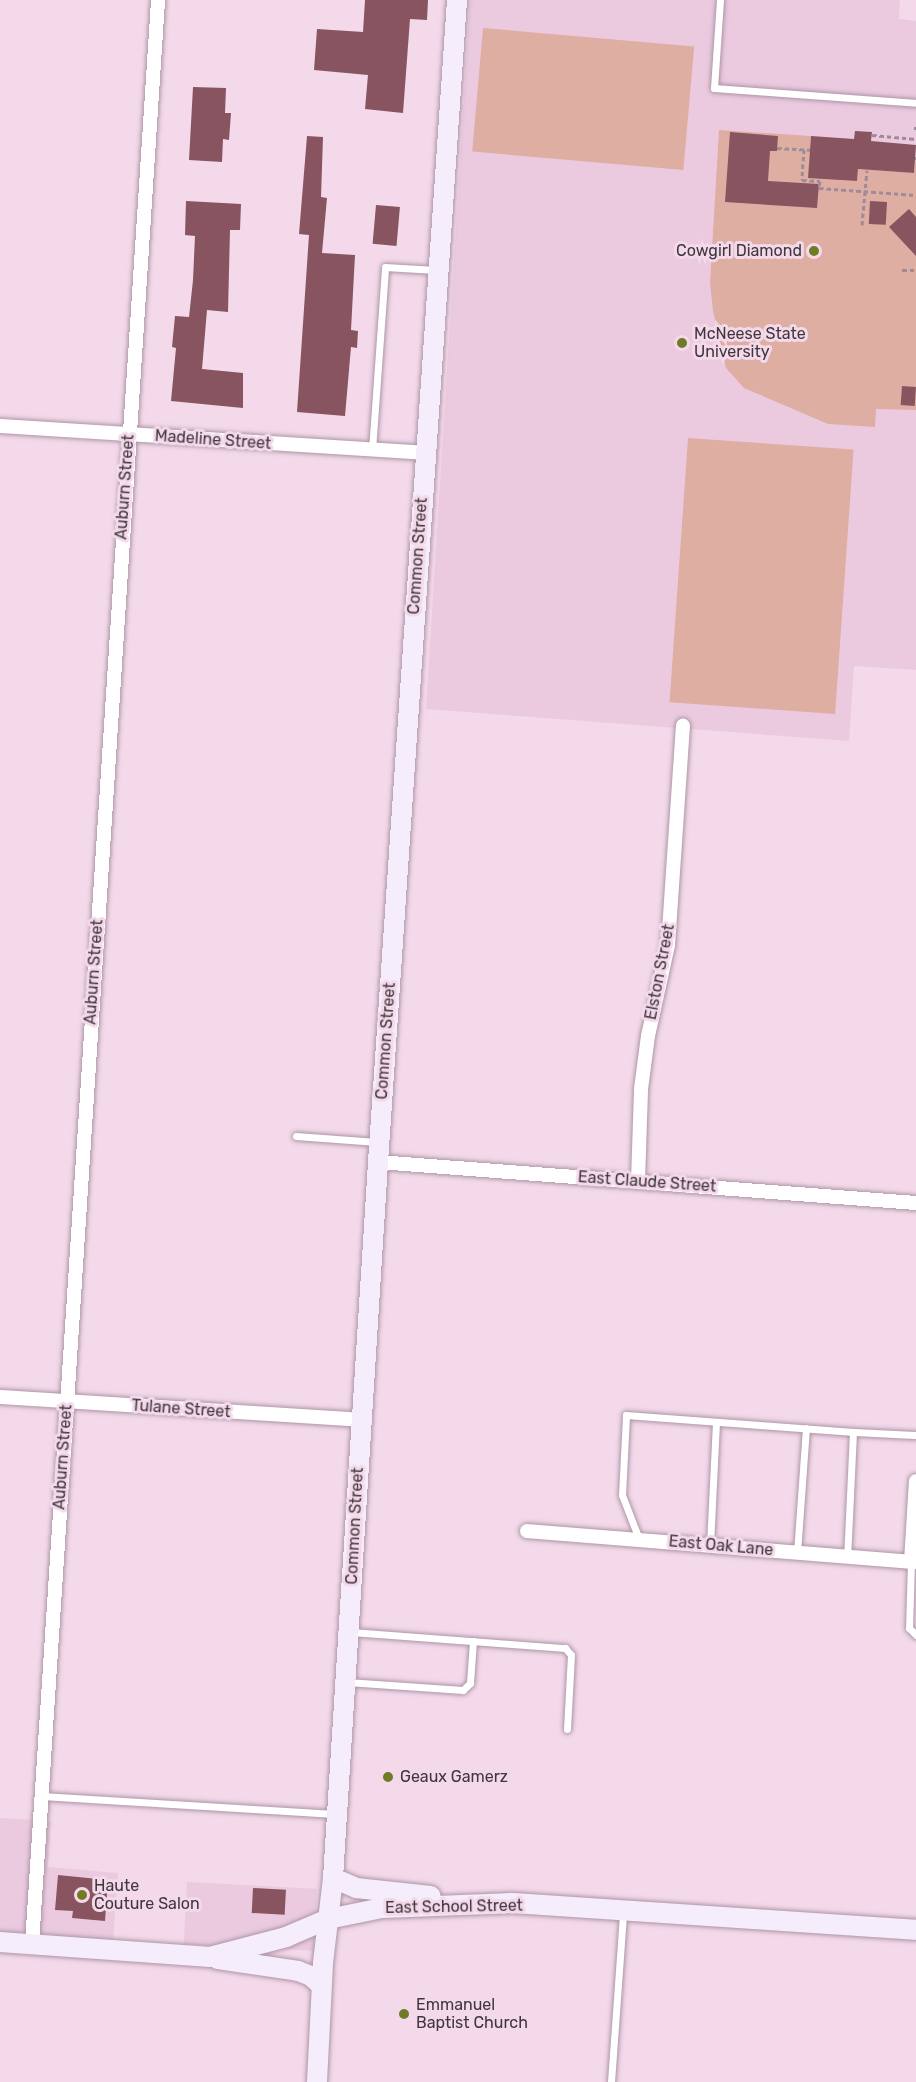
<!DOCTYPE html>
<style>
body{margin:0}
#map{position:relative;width:916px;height:2082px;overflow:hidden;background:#f3d9ea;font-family:Rubik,sans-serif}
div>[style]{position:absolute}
.built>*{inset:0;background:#ebcae0;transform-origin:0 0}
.green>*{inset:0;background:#dfaea3;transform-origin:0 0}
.building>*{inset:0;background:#87545f;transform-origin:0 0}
.path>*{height:3px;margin-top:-1.5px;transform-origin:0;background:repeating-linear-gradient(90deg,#9d8b97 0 4.5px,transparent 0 7.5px)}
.roads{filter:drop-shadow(0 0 2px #ae96a6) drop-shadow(0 0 2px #ae96a6)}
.lane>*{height:7px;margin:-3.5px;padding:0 3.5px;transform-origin:3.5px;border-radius:3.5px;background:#fff}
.street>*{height:14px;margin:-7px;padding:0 7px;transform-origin:7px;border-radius:7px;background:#fff}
.secondary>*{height:20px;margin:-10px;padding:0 10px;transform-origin:10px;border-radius:10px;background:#f5ecfc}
.dots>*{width:16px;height:16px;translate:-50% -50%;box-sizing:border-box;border:3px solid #f3d9ea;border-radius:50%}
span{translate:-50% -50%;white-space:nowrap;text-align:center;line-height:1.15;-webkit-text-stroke:6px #f3d9ea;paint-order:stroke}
.poi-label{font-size:16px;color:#40363d}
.right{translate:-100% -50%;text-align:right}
.left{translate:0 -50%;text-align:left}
.street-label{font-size:16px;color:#40363d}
</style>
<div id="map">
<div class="built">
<div style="clip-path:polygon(470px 0,900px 0,899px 19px,916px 21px,916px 670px,854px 666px,849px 741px,426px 709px)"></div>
<div style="clip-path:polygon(0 1818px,51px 1821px,48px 1867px,118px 1873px,113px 1940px,0 1932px)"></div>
<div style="left:187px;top:1882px;width:130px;height:62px;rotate:3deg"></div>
</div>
<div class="green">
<div style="left:483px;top:28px;width:212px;height:124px;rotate:5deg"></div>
<div style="clip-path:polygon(719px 130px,811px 136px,809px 166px,841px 168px,840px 180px,857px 181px,858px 169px,914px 173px,916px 155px,916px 410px,876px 409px,875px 427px,828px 424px,744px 388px,726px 368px,713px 311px,710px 283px)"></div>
<div style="left:688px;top:438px;width:166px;height:265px;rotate:4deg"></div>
</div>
<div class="building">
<div style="clip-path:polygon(365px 0,428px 0,427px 20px,410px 19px,403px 113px,365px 109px,368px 75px,314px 70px,317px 29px,363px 32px)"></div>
<div style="clip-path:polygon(193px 87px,226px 88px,225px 113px,231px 113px,229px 140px,223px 139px,222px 162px,189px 160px)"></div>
<div style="clip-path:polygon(855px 131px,872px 132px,871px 141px,916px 145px,914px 173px,858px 169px,857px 181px,808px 178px,811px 136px,854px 139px)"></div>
<div style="clip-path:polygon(730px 132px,778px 136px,777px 151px,770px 151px,768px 181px,819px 184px,817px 208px,725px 202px)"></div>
<div style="clip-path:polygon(307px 136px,323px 137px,321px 197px,327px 198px,322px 253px,355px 255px,351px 330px,358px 331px,357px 348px,351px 347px,345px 416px,297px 412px,309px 235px,299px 234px)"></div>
<div style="clip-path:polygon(186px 201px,241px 204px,240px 230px,230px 230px,228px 312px,207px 310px,202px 369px,243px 373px,243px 408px,171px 401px,176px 348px,172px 347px,175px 316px,189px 317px,193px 280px,195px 236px,185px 235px)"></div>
<div style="left:870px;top:201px;width:17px;height:23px;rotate:3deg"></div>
<div style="left:376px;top:205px;width:24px;height:39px;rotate:5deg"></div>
<div style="clip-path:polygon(909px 209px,916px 217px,916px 256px,889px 227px)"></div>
<div style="left:902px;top:386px;width:14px;height:19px;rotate:4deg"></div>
<div style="clip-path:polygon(58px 1875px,108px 1880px,105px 1921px,72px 1918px,73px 1911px,55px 1910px)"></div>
<div style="left:253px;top:1888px;width:33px;height:25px;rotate:3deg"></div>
</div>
<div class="path">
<div style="left:914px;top:128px;width:2px"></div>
<div style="left:872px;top:135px;width:44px;rotate:5.2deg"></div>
<div style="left:777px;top:148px;width:33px;rotate:3deg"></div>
<div style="left:804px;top:149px;width:31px;rotate:94deg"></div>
<div style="left:802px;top:180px;width:18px;rotate:3deg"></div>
<div style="left:820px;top:181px;width:7px;rotate:98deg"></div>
<div style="left:915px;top:158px;width:1px"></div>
<div style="left:819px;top:188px;width:97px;rotate:4.1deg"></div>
<div style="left:862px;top:225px;width:55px;rotate:-84.8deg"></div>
<div style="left:902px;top:270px;width:14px"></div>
</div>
<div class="roads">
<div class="lane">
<div style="left:720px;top:0;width:88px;rotate:93.9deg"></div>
<div style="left:714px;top:88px;width:203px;rotate:4.2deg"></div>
<div style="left:372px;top:450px;width:183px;rotate:-85.9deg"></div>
<div style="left:385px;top:267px;width:51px;rotate:3.4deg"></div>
<div style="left:296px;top:1136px;width:81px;rotate:4.2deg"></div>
<div style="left:853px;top:1432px;width:63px;rotate:2.7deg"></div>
<div style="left:639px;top:1539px;width:47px;rotate:-111.1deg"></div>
<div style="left:622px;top:1495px;width:80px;rotate:-87.1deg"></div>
<div style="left:626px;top:1415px;width:228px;rotate:4.3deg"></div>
<div style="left:853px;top:1432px;width:125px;rotate:92.7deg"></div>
<div style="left:710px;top:1545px;width:123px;rotate:-87.2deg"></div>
<div style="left:797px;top:1553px;width:125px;rotate:-85.9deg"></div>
<div style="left:911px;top:1562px;width:66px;rotate:91.7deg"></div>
<div style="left:909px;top:1628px;width:10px;rotate:45deg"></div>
<div style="left:351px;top:1632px;width:215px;rotate:4.3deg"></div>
<div style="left:565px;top:1648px;width:9px;rotate:49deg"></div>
<div style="left:571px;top:1655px;width:74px;rotate:93.1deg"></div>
<div style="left:347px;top:1682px;width:116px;rotate:3.9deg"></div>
<div style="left:463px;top:1690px;width:10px;rotate:-45deg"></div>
<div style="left:470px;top:1683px;width:42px;rotate:-85.9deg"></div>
<div style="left:41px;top:1796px;width:295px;rotate:3.5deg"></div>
<div style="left:611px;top:2082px;width:169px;rotate:-85.9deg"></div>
</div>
<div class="street">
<div style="left:0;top:426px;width:426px;rotate:3.6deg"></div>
<div style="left:378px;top:1162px;width:540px;rotate:4.36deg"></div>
<div style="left:638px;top:1181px;width:92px;rotate:-88.1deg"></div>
<div style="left:641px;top:1089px;width:53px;rotate:-82.5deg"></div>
<div style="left:648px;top:1036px;width:93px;rotate:-77.6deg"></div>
<div style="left:668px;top:945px;width:220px;rotate:-86.1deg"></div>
<div style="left:0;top:1397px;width:362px;rotate:3.6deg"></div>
<div style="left:527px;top:1531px;width:390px;rotate:4.6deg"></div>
<div style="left:911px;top:1562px;width:81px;rotate:-86.5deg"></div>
<div style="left:32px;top:1944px;width:1948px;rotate:-86.29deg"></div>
</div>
<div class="secondary">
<div style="left:333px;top:1878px;width:25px;rotate:23deg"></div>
<div style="left:356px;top:1888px;width:75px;rotate:6.1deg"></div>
<div style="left:0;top:1942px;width:211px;rotate:4.1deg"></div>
<div style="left:210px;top:1957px;width:79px;rotate:-14.7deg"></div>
<div style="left:286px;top:1937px;width:46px;rotate:-23.2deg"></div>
<div style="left:328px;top:1919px;width:55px;rotate:-11.5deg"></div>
<div style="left:382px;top:1908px;width:130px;rotate:-2.2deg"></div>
<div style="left:512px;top:1903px;width:405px;rotate:3.8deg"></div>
<div style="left:218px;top:1959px;width:81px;rotate:8.5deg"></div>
<div style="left:298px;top:1971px;width:14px;rotate:21deg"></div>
<div style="left:311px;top:1976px;width:13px;rotate:42deg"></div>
<div style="left:317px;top:2082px;width:119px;rotate:-87.1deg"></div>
<div style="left:323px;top:1963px;width:86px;rotate:-83.3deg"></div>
<div style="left:333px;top:1878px;width:717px;rotate:-86.4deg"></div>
<div style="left:378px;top:1162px;width:1165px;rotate:-86.11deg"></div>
</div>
</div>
<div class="dots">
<div style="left:814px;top:251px;background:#707b27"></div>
<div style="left:682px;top:343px;background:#707b27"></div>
<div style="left:388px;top:1777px;background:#707b27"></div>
<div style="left:82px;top:1895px;background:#707b27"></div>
<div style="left:404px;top:2014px;background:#707b27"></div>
</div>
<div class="poi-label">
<span class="right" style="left:802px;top:251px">Cowgirl Diamond</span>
<span class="left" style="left:694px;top:343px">McNeese State<br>University</span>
<span class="left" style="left:400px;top:1777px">Geaux Gamerz</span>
<span class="left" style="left:94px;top:1895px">Haute<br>Couture Salon</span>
<span class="left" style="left:416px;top:2014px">Emmanuel<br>Baptist Church</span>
</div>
<div class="street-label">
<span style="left:213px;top:440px;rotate:4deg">Madeline Street</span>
<span style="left:125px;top:487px;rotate:-86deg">Auburn Street</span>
<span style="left:418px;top:556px;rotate:-86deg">Common Street</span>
<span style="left:94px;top:972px;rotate:-86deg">Auburn Street</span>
<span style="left:660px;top:972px;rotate:-79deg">Elston Street</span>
<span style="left:386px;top:1041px;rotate:-86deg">Common Street</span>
<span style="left:647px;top:1182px;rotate:4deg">East Claude Street</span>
<span style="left:181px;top:1409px;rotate:4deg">Tulane Street</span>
<span style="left:63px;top:1457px;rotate:-86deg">Auburn Street</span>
<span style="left:355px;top:1526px;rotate:-87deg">Common Street</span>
<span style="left:721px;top:1546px;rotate:5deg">East Oak Lane</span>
<span style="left:454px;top:1907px;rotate:-1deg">East School Street</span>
</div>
</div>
